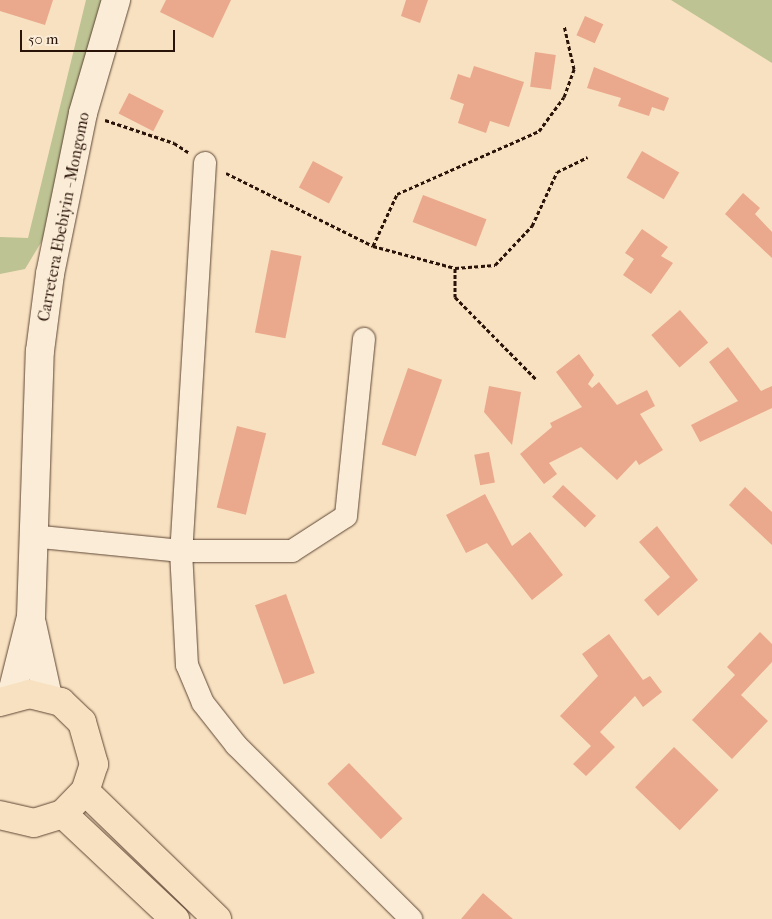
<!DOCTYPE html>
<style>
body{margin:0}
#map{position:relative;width:772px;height:919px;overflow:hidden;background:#f8e1c0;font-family:"IM FELL French Canon",serif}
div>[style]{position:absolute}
.green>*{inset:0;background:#bdc392}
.building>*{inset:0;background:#eaa88c;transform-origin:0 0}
.path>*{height:3px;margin-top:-1.5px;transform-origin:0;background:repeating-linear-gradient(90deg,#2a1308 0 4px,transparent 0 6.5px)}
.roads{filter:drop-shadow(0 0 1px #5e4636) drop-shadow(0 0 1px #5e4636)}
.street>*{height:22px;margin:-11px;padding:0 11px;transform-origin:11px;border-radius:11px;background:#faecd6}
.secondary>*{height:28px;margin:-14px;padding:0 14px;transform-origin:14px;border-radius:14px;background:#faecd6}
.primary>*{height:28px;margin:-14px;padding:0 14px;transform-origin:14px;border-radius:14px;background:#f8e1c0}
span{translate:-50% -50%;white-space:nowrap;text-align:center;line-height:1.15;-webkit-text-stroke:4px #faecd6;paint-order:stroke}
.street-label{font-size:16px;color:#2a1308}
.scale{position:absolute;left:20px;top:30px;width:155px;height:22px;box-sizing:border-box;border:2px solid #2a1308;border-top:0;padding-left:6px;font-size:15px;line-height:18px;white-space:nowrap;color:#2a1308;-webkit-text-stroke:4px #faecd6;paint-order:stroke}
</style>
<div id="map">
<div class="green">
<div style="clip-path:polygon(86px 0,113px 0,65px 203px,25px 269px,0 274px,0 237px,28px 238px)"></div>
<div style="clip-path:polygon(671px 0,772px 0,772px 63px)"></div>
</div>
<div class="building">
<div style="clip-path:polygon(0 0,53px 0,45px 25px,0 11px)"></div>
<div style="clip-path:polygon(166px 0,231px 0,213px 38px,160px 12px)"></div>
<div style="clip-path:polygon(406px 0,428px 0,420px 23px,401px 16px)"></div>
<div style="left:585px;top:16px;width:20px;height:21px;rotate:24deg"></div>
<div style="left:535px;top:52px;width:21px;height:35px;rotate:8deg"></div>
<div style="clip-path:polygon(474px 66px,524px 82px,509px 127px,490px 121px,486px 133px,458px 123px,464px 104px,450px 99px,458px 74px,470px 78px)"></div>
<div style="clip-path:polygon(594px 67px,669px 98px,664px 111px,652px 107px,649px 116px,618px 106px,621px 98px,587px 88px)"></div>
<div style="left:129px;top:93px;width:39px;height:23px;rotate:27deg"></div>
<div style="left:642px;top:151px;width:43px;height:31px;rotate:30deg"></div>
<div style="left:313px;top:161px;width:34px;height:30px;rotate:28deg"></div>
<div style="clip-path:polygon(743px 193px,760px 208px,755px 214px,772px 232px,772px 258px,725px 214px)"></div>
<div style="left:423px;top:195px;width:68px;height:29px;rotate:21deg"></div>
<div style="clip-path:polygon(642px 229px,668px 247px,661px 256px,673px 263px,651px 294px,623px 275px,634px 259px,625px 253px)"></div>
<div style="left:271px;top:250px;width:31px;height:84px;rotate:11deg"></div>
<div style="left:680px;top:310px;width:43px;height:38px;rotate:49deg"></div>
<div style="clip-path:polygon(728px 347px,761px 391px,772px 386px,772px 408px,700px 442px,691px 425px,738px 401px,709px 362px)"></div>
<div style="clip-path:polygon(579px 354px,594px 375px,588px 384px,592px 388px,599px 382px,617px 405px,647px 390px,655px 406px,640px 414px,663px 450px,639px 465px,636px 460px,617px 480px,581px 447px,549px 463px,557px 474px,544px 484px,520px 454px,552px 427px,550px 423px,582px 407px,556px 372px)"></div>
<div style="left:408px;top:368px;width:36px;height:81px;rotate:19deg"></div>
<div style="clip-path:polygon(489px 386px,521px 392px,512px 445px,484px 412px)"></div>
<div style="left:237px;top:426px;width:30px;height:84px;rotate:14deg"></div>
<div style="left:489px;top:452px;width:31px;height:15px;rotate:79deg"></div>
<div style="left:563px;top:485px;width:45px;height:16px;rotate:43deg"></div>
<div style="clip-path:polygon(745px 487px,772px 512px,772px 545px,729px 505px)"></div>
<div style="clip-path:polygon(485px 494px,512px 546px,530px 532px,563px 575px,532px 600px,487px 543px,466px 553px,446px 515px)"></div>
<div style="clip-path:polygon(657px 526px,698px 580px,658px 616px,644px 600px,670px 577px,639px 542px)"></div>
<div style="left:286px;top:594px;width:84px;height:33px;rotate:70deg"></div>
<div style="clip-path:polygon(760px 632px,772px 644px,772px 662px,741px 695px,768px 721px,732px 759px,692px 720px,735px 675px,727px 667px)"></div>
<div style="clip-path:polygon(609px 634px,643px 680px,650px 676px,662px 692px,643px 707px,635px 696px,600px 732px,615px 747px,586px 776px,573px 764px,591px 746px,560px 716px,598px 676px,582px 654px)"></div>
<div style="left:674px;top:747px;width:62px;height:56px;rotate:44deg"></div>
<div style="left:349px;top:763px;width:77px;height:30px;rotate:46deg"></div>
<div style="clip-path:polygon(483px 893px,513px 919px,461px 919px)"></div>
</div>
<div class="path">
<div style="left:105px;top:120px;width:73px;rotate:18.4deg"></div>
<div style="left:174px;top:143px;width:17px;rotate:33deg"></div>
<div style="left:226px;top:173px;width:164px;rotate:26.4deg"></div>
<div style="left:373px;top:246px;width:57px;rotate:-65.2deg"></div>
<div style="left:397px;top:194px;width:155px;rotate:-23.9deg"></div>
<div style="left:539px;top:131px;width:42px;rotate:-53.7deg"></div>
<div style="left:564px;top:97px;width:30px;rotate:-70deg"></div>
<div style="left:574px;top:69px;width:45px;rotate:-102.8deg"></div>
<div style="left:373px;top:246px;width:85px;rotate:15deg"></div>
<div style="left:455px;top:268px;width:40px;rotate:-4.3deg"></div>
<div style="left:495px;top:265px;width:54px;rotate:-46.5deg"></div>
<div style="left:532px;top:226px;width:60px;rotate:-65.2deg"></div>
<div style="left:557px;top:172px;width:34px;rotate:-26deg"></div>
<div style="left:455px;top:268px;width:29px;rotate:90deg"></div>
<div style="left:455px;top:297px;width:115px;rotate:45.4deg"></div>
</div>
<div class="roads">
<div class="street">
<div style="left:205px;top:163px;width:389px;rotate:93.5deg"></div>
<div style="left:181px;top:551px;width:114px;rotate:87deg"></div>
<div style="left:187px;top:665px;width:41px;rotate:67.2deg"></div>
<div style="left:203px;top:703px;width:53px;rotate:51.8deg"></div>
<div style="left:236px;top:745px;width:247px;rotate:44.8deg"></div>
<div style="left:31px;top:536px;width:151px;rotate:5.7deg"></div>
<div style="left:181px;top:551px;width:111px"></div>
<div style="left:292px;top:551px;width:64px;rotate:-32.9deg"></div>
<div style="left:346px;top:516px;width:178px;rotate:-84.2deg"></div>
</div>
<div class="secondary">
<div style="left:32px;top:624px;width:75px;rotate:77.6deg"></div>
<div style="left:11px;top:697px;width:82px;rotate:-76deg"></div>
<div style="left:31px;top:617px;width:266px;rotate:-88.1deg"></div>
<div style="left:40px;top:351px;width:78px;rotate:-82.6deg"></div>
<div style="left:50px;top:274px;width:164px;rotate:-78.4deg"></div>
<div style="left:83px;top:113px;width:118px;rotate:-73.7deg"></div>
</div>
<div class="primary">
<div style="left:0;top:702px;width:30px;rotate:-15deg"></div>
<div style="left:29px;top:694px;width:33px;rotate:14deg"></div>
<div style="left:61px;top:702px;width:29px;rotate:44deg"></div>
<div style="left:82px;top:722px;width:44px;rotate:74.1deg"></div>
<div style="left:94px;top:764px;width:28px;rotate:108deg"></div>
<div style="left:85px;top:791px;width:32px;rotate:134deg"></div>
<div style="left:63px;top:814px;width:30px;rotate:163deg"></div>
<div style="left:34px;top:823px;width:35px;rotate:-167deg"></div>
<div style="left:85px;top:791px;width:184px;rotate:44.1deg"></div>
<div style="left:63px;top:814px;width:154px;rotate:43.2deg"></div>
</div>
</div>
<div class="street-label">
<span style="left:64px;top:217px;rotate:-79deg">Carretera Ebebiyin - Mongomo</span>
</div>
<div class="scale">50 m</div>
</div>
